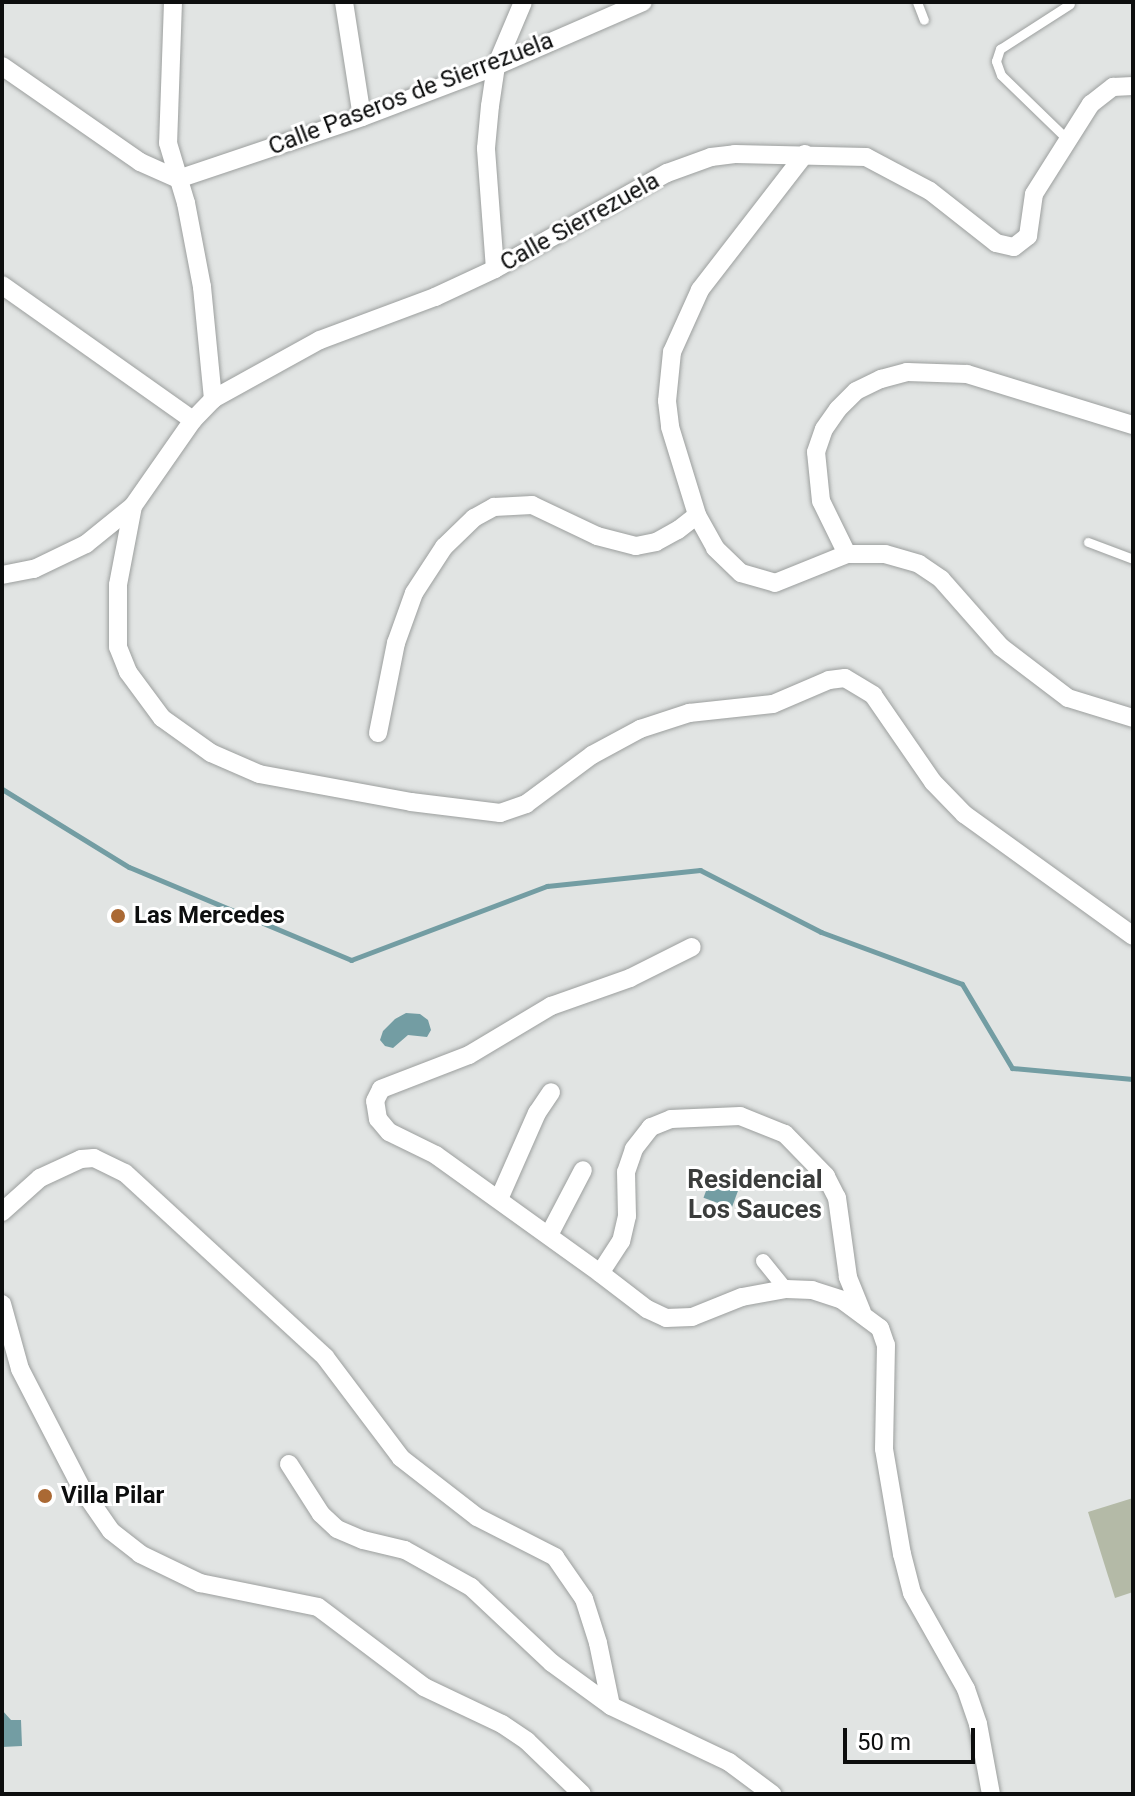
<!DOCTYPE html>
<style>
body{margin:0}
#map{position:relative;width:1135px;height:1796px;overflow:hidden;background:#e1e4e3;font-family:Roboto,sans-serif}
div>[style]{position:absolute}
.green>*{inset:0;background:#b4baa7}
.water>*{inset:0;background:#739da3;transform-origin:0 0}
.stream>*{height:5px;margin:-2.5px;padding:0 2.5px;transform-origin:2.5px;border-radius:2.5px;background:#739da3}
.roads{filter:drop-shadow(0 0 2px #9c9f9e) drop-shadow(0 0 2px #9c9f9e)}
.service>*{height:9px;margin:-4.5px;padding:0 4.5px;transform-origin:4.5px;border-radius:4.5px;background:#fff}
.pedestrian>*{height:14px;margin:-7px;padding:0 7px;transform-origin:7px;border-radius:7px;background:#fff}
.minor>*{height:18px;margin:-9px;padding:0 9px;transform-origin:9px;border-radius:9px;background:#fff}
.dots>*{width:22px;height:22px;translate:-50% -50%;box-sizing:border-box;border:4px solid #fff;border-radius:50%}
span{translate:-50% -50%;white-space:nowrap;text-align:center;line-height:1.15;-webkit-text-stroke:6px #fff;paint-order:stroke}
.street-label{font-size:24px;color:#0d0e0e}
.poi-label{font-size:24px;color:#0d0e0e;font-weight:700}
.left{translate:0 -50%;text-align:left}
.neighbourhood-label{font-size:26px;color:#3b3d3c;font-weight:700}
.frame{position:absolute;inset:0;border:4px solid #0d0e0e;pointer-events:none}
.scale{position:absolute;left:843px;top:1728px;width:132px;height:36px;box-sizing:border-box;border:4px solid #0d0e0e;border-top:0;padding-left:10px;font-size:24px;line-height:28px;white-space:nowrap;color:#0d0e0e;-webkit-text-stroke:6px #fff;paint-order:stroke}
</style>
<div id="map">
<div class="green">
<div style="clip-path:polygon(1133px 1498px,1133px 1592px,1115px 1598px,1088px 1512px)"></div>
</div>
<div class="water">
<div style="clip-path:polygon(406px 1013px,420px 1014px,428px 1020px,431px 1030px,427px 1037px,408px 1035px,393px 1048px,385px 1046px,380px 1040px,383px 1031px,395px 1019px)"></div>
<div style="left:710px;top:1180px;width:30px;height:19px;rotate:20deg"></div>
<div style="clip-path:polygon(2px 1710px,11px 1720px,21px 1720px,22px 1746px,2px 1747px)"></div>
</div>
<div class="stream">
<div style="left:2px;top:789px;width:149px;rotate:31.6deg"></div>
<div style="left:129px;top:867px;width:241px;rotate:22.7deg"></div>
<div style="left:351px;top:960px;width:210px;rotate:-20.7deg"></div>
<div style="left:547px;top:886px;width:154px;rotate:-6deg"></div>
<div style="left:700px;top:870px;width:136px;rotate:27.1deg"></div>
<div style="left:821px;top:932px;width:150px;rotate:20.2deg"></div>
<div style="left:962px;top:984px;width:98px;rotate:59.2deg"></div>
<div style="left:1012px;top:1068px;width:121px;rotate:5.2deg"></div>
</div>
<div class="roads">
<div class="service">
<div style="left:917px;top:2px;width:19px;rotate:69deg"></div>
<div style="left:1068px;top:140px;width:93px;rotate:-135.9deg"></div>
<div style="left:1001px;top:75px;width:15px;rotate:-110deg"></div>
<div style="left:996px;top:61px;width:13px;rotate:-72deg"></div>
<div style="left:1000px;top:49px;width:83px;rotate:-32.7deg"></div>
<div style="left:1088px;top:542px;width:48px;rotate:20.7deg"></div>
</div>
<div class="pedestrian">
<div style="left:763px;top:1261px;width:36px;rotate:51deg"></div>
</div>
<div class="minor">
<div style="left:173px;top:2px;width:141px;rotate:92deg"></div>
<div style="left:168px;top:143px;width:63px;rotate:73.3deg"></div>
<div style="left:186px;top:203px;width:86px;rotate:79.2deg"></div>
<div style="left:202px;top:287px;width:113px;rotate:84.4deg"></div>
<div style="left:344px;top:2px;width:116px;rotate:81.1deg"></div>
<div style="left:2px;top:66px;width:168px;rotate:34.8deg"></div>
<div style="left:140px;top:162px;width:42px;rotate:24.1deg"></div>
<div style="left:178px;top:179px;width:194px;rotate:-18.6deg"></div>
<div style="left:362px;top:117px;width:143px;rotate:-20.8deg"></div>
<div style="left:496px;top:66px;width:160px;rotate:-23.5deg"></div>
<div style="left:805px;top:154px;width:172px;rotate:127.7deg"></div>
<div style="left:700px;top:290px;width:68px;rotate:114.3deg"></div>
<div style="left:672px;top:352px;width:49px;rotate:95.8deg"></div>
<div style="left:667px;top:401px;width:26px;rotate:83deg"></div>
<div style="left:670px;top:427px;width:92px;rotate:72.9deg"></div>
<div style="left:697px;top:515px;width:38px;rotate:61deg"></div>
<div style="left:715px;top:548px;width:36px;rotate:44deg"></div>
<div style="left:741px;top:573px;width:35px;rotate:16deg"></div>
<div style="left:775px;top:583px;width:78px;rotate:-21.9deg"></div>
<div style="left:847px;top:554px;width:38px"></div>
<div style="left:885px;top:554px;width:35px;rotate:16deg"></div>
<div style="left:919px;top:564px;width:27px;rotate:34deg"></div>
<div style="left:941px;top:579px;width:91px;rotate:48.6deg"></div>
<div style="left:1001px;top:647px;width:84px;rotate:37.3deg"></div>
<div style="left:1068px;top:698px;width:68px;rotate:17.1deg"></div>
<div style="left:495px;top:269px;width:121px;rotate:-94.3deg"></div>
<div style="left:486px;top:148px;width:42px;rotate:-84.6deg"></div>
<div style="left:490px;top:106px;width:40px;rotate:-81.5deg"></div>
<div style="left:496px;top:66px;width:69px;rotate:-67.1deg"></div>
<div style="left:2px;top:285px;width:234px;rotate:35.3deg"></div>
<div style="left:133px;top:506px;width:80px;rotate:100.8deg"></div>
<div style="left:118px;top:585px;width:62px;rotate:90deg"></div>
<div style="left:118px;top:647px;width:27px;rotate:68deg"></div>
<div style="left:128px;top:672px;width:57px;rotate:53.5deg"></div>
<div style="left:162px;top:718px;width:60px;rotate:35.5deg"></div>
<div style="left:211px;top:753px;width:52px;rotate:23.6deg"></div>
<div style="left:259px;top:774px;width:155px;rotate:10.4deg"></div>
<div style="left:411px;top:802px;width:90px;rotate:7deg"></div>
<div style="left:500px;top:813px;width:28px;rotate:-19deg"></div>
<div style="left:526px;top:804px;width:82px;rotate:-36.6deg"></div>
<div style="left:592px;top:755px;width:55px;rotate:-28.4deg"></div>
<div style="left:640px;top:729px;width:52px;rotate:-18.1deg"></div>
<div style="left:689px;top:713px;width:84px;rotate:-6.1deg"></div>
<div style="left:773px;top:704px;width:61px;rotate:-23.2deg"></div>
<div style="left:829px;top:680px;width:16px;rotate:-7deg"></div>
<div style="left:845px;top:678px;width:33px;rotate:31deg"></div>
<div style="left:873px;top:695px;width:106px;rotate:55.4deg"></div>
<div style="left:933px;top:782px;width:45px;rotate:45.9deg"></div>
<div style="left:964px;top:814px;width:208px;rotate:35.8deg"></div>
<div style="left:847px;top:554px;width:59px;rotate:-116.1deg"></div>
<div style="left:821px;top:501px;width:49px;rotate:-95.8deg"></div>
<div style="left:816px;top:452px;width:24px;rotate:-71deg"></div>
<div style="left:824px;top:429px;width:24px;rotate:-55deg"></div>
<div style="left:838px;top:409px;width:25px;rotate:-45deg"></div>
<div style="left:856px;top:391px;width:28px;rotate:-26deg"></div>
<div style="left:881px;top:379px;width:27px;rotate:-15deg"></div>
<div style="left:907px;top:372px;width:60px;rotate:1.9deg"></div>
<div style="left:967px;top:374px;width:174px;rotate:17.1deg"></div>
<div style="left:2px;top:575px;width:33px;rotate:-11deg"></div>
<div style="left:34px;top:569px;width:58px;rotate:-25.7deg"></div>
<div style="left:86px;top:544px;width:60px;rotate:-39deg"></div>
<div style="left:133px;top:506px;width:105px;rotate:-55.1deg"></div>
<div style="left:193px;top:420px;width:29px;rotate:-46deg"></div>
<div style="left:213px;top:399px;width:122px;rotate:-28.9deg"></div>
<div style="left:320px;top:340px;width:123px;rotate:-20.5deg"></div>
<div style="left:435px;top:297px;width:66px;rotate:-25deg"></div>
<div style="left:495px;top:269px;width:197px;rotate:-29.2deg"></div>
<div style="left:667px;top:173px;width:47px;rotate:-20deg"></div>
<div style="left:711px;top:157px;width:24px;rotate:-7deg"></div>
<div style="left:735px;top:154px;width:131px;rotate:1.3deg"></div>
<div style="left:866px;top:157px;width:72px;rotate:28deg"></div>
<div style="left:930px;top:191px;width:84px;rotate:38.2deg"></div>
<div style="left:996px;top:243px;width:18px;rotate:13deg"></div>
<div style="left:1014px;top:247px;width:18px;rotate:-38deg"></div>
<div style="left:1028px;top:236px;width:42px;rotate:-81.9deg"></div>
<div style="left:1034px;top:194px;width:107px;rotate:-57.7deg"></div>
<div style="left:1091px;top:104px;width:28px;rotate:-38deg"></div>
<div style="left:1113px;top:87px;width:20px;rotate:-3deg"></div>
<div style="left:378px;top:733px;width:92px;rotate:-78.7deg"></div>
<div style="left:396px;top:643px;width:53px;rotate:-70.2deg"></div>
<div style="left:414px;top:593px;width:55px;rotate:-56.9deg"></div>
<div style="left:444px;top:547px;width:42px;rotate:-44deg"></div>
<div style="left:474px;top:518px;width:23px;rotate:-29deg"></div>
<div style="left:494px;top:507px;width:38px;rotate:-3deg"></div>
<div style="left:532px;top:505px;width:72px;rotate:25.5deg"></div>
<div style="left:597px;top:536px;width:40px;rotate:14.4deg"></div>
<div style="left:636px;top:546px;width:20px;rotate:-11deg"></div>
<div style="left:656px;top:542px;width:25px;rotate:-29deg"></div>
<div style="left:678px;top:530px;width:24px;rotate:-38deg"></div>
<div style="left:499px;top:1199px;width:94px;rotate:-66.2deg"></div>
<div style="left:537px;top:1113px;width:25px;rotate:-56deg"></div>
<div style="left:2px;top:1212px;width:51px;rotate:-41.8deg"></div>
<div style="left:40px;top:1178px;width:45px;rotate:-24.9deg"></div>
<div style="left:81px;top:1159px;width:13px;rotate:-4deg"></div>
<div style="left:94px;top:1158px;width:34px;rotate:26deg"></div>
<div style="left:125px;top:1173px;width:272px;rotate:42.6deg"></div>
<div style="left:325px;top:1357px;width:126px;rotate:53deg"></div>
<div style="left:401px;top:1458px;width:96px;rotate:37.8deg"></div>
<div style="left:477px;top:1517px;width:88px;rotate:27.1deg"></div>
<div style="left:555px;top:1557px;width:51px;rotate:55.4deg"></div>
<div style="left:584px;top:1599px;width:46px;rotate:72.3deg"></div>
<div style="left:598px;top:1643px;width:64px;rotate:78.3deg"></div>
<div style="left:611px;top:1706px;width:131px;rotate:25.4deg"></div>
<div style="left:729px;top:1762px;width:54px;rotate:36.7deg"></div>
<div style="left:549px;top:1235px;width:73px;rotate:-62.4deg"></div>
<div style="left:600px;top:1273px;width:202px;rotate:-144.3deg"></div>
<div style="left:436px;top:1155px;width:52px;rotate:-153.9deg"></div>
<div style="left:389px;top:1132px;width:17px;rotate:-130deg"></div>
<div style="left:378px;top:1119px;width:18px;rotate:-99deg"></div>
<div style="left:375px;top:1101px;width:13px;rotate:-63deg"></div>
<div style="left:381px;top:1089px;width:94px;rotate:-21.1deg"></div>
<div style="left:469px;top:1055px;width:96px;rotate:-30.9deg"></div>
<div style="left:551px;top:1006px;width:84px;rotate:-19.5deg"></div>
<div style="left:630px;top:978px;width:69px;rotate:-26.6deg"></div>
<div style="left:2px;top:1304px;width:67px;rotate:74.5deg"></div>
<div style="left:20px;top:1369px;width:135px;rotate:62.7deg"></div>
<div style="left:82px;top:1489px;width:51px;rotate:55.4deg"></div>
<div style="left:111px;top:1531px;width:37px;rotate:38deg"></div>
<div style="left:140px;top:1554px;width:67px;rotate:25.8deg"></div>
<div style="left:200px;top:1583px;width:120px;rotate:11.5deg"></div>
<div style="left:318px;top:1607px;width:133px;rotate:37deg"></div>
<div style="left:424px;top:1687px;width:86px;rotate:25.4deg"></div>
<div style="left:502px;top:1724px;width:30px;rotate:34deg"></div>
<div style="left:527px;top:1741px;width:76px;rotate:43.9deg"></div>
<div style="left:862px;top:1312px;width:38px;rotate:-112deg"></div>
<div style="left:848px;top:1277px;width:80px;rotate:-97.9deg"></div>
<div style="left:837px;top:1198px;width:25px;rotate:-117deg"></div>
<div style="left:826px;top:1176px;width:59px;rotate:-134.3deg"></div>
<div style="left:785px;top:1134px;width:48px;rotate:-158.2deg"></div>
<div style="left:740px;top:1116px;width:69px;rotate:177.5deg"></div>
<div style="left:671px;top:1119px;width:22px;rotate:158deg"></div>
<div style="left:651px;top:1127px;width:28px;rotate:128deg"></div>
<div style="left:634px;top:1149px;width:24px;rotate:109deg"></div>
<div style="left:626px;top:1172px;width:44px;rotate:88.7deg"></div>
<div style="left:627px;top:1216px;width:26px;rotate:103deg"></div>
<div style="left:621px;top:1241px;width:38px;rotate:123deg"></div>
<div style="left:600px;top:1273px;width:59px;rotate:37.5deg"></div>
<div style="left:647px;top:1309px;width:21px;rotate:25deg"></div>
<div style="left:666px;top:1318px;width:26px;rotate:-2deg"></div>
<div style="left:692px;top:1317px;width:54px;rotate:-21.8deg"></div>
<div style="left:742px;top:1297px;width:45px;rotate:-10.3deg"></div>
<div style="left:786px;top:1289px;width:26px;rotate:2deg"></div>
<div style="left:812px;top:1290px;width:32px;rotate:18deg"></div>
<div style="left:842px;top:1300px;width:47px;rotate:36.4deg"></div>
<div style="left:880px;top:1328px;width:18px;rotate:71deg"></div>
<div style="left:886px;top:1345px;width:104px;rotate:91.1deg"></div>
<div style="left:884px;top:1449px;width:107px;rotate:80.3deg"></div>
<div style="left:902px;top:1554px;width:40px;rotate:75.6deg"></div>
<div style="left:912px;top:1593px;width:110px;rotate:60.6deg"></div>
<div style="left:966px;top:1689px;width:37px;rotate:71deg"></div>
<div style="left:978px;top:1724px;width:71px;rotate:79.5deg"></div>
<div style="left:289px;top:1464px;width:59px;rotate:57.4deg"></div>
<div style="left:321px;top:1514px;width:22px;rotate:43deg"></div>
<div style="left:337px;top:1529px;width:28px;rotate:23deg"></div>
<div style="left:363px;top:1540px;width:43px;rotate:13.4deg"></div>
<div style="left:405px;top:1550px;width:76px;rotate:29.3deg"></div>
<div style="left:471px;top:1587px;width:111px;rotate:43.2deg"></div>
<div style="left:552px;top:1663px;width:73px;rotate:36.1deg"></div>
</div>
</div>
<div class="dots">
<div style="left:118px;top:916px;background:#aa6934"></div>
<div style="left:45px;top:1496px;background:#aa6934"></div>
</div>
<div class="street-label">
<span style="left:411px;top:94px;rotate:-21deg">Calle Paseros de Sierrezuela</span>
<span style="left:580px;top:222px;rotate:-29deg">Calle Sierrezuela</span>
</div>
<div class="poi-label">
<span class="left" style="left:134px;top:916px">Las Mercedes</span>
<span class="left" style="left:61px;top:1496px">Villa Pilar</span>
</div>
<div class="neighbourhood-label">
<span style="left:755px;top:1195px">Residencial<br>Los Sauces</span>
</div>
<div class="frame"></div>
<div class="scale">50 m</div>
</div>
